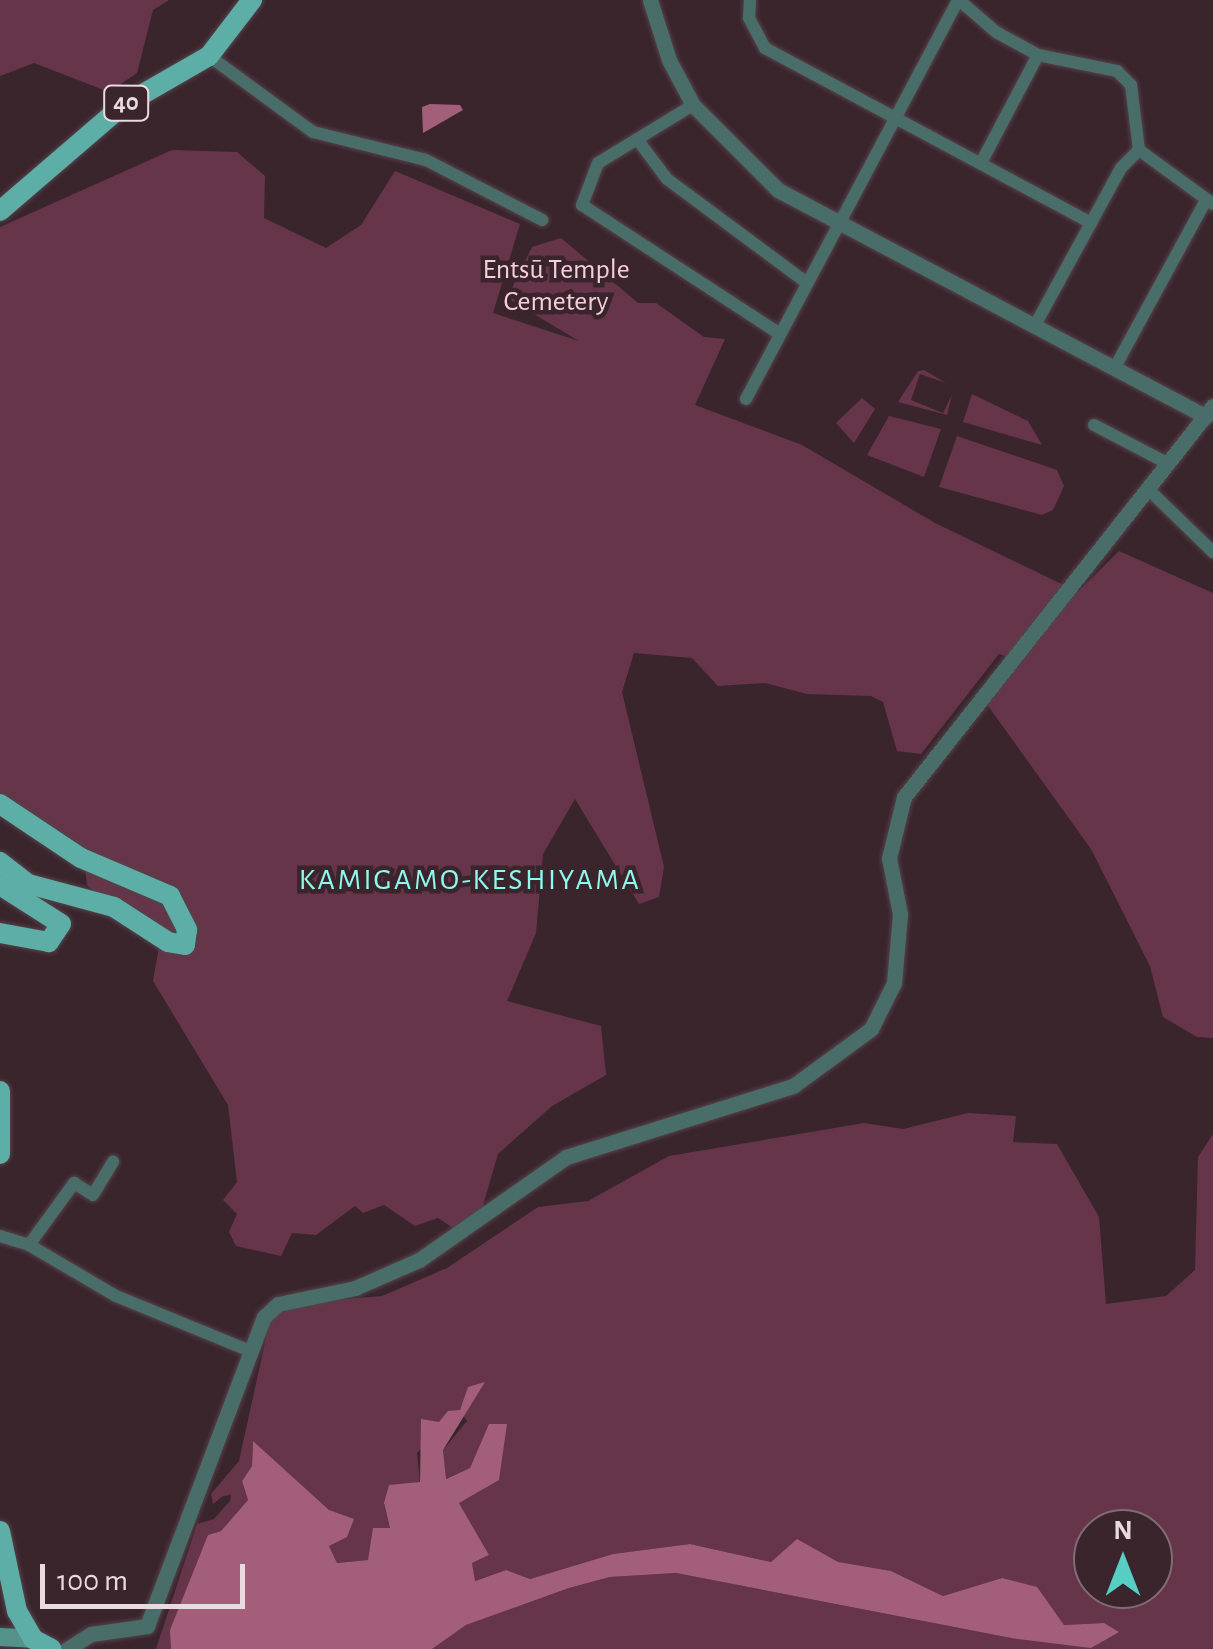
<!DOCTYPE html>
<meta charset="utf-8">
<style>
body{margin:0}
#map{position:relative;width:1213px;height:1649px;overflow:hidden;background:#3a252d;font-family:"Alegreya Sans",sans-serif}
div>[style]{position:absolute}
.green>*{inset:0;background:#673549}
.water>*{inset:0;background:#a35f79}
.roads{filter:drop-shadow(0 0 2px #564249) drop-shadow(0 0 2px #564249)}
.minor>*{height:12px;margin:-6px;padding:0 6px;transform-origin:6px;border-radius:6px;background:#496e6a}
.tertiary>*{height:15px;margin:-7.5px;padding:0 7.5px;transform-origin:7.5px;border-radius:7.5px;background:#496e6a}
.secondary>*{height:18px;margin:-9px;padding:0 9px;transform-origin:9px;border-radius:9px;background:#55928c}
.primary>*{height:20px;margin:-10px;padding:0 10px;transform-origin:10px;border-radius:10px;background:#5daea6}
span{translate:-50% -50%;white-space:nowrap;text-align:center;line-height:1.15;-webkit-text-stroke:9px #3a252d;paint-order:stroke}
.shield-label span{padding:2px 8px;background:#3a252d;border:2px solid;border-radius:8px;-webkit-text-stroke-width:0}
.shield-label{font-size:25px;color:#e8dadf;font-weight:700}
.park-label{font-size:28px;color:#f7cedc}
.neighbourhood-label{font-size:30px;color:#8ff9ee;letter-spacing:2.5px}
.north{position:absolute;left:1073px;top:1509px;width:100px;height:100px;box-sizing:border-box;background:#3a252d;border:2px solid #806d74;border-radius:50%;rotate:0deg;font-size:28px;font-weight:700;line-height:40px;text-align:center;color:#e8dadf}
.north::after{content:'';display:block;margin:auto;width:35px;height:45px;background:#56cec3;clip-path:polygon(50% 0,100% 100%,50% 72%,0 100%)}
.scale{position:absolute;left:40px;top:1564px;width:205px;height:45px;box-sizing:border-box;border:5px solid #e8dadf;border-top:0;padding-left:12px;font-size:30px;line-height:35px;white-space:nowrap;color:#e8dadf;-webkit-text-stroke:8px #3a252d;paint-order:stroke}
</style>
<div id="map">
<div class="green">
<div style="clip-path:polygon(0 0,169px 0,153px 10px,137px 73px,109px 92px,34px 63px,0 76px)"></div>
<div style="clip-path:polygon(172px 150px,237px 152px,265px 176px,264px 218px,326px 248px,361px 225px,395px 171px,520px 224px,493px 313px,579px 341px,507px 298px,532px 247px,561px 238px,638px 303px,656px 303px,704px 337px,725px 339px,695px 405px,802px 445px,935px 523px,1078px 592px,1119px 551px,1213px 593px,1213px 1038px,1197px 1037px,1163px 1017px,1150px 966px,1091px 849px,986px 703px,1021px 661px,999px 654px,921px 754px,897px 751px,883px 702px,871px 696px,807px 694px,765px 683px,718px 686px,692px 658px,634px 653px,622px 692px,664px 867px,659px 897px,639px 904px,575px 799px,543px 854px,536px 933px,507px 1001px,601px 1026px,606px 1075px,552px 1106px,498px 1154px,482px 1209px,453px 1228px,438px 1218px,415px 1226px,384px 1205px,363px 1213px,355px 1206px,316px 1235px,292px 1233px,281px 1256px,236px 1246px,229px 1232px,237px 1214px,223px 1200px,237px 1182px,228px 1105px,153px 981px,159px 947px,87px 885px,83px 847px,0 793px,0 227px)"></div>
<div style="clip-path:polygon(924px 370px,946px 383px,920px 374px,911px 400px,943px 413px,952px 395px,947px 415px,898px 402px,918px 371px)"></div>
<div style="clip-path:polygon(972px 394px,1028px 421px,1042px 445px,963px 422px)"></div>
<div style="clip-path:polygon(862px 398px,875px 409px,854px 443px,836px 423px)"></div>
<div style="clip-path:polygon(889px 416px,941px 429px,924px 477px,867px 455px)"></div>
<div style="clip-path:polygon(957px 436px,1057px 470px,1064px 486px,1053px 510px,1042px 515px,939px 487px)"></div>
<div style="clip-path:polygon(evenodd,968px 1113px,1016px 1116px,1013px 1142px,1057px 1144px,1099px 1217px,1106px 1304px,1166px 1296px,1195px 1270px,1198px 1157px,1213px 1134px,1213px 1649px,432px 1649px,466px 1625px,569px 1588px,610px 1577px,676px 1573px,1011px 1638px,1104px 1623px,1064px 1625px,1036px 1587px,1002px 1578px,943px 1596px,891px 1571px,838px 1563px,797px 1540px,771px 1562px,690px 1544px,613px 1554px,530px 1579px,506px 1570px,474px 1581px,472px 1563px,489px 1555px,459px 1503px,489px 1425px,470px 1468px,445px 1479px,443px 1450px,467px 1421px,460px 1410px,417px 1453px,420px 1483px,384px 1504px,390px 1528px,369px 1560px,337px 1563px,329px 1546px,329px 1510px,253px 1442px,252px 1466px,242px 1481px,248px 1500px,221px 1531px,208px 1535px,171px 1649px,156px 1649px,197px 1524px,214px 1519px,230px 1501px,231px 1495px,223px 1496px,213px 1504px,211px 1494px,239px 1461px,269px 1324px,280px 1312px,300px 1303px,382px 1296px,447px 1268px,538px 1207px,588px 1201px,669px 1156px,864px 1123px,903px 1129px,968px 1113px,1093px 1529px,1153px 1529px,1153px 1589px,1093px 1589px,1093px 1529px)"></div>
</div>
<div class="water">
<div style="clip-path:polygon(430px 104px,460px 105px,463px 110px,423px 133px,422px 107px)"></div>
<div style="clip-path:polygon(485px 1382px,443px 1450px,446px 1479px,470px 1468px,489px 1424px,507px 1424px,499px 1480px,459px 1503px,489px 1555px,472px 1563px,475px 1581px,506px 1570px,530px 1579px,613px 1554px,690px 1544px,771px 1562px,797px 1539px,838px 1562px,891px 1571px,943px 1596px,1002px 1578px,1037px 1587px,1064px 1625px,1104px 1623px,1119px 1632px,1091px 1648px,1011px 1638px,676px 1573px,610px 1577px,569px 1588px,466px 1625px,432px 1649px,171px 1649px,170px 1630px,208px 1535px,221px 1531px,248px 1500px,242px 1481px,252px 1466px,253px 1441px,329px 1510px,354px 1519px,347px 1537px,329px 1546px,337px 1563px,368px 1560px,373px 1528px,390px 1528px,384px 1503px,389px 1485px,420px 1482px,421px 1419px,439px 1422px,448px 1411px,460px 1410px,468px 1387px)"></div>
</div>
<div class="roads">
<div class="minor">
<div style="left:750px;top:0;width:18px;rotate:93deg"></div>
<div style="left:749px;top:18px;width:34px;rotate:62deg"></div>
<div style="left:765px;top:48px;width:370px;rotate:28.2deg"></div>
<div style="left:1091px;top:223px;width:119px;rotate:118.7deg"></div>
<div style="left:959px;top:0;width:49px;rotate:40.9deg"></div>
<div style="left:996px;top:32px;width:48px;rotate:28.7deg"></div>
<div style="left:1038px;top:55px;width:81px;rotate:11.4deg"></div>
<div style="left:1117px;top:71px;width:20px;rotate:45deg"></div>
<div style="left:1131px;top:85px;width:65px;rotate:83deg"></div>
<div style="left:1139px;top:150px;width:92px;rotate:36.1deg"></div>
<div style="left:209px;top:56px;width:129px;rotate:36.2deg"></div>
<div style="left:313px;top:132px;width:116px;rotate:13.9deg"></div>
<div style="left:426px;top:160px;width:131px;rotate:27.3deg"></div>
<div style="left:693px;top:105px;width:111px;rotate:148.6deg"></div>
<div style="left:598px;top:163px;width:45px;rotate:110.9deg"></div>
<div style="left:582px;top:205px;width:236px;rotate:33.1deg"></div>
<div style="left:637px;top:139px;width:50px;rotate:53.1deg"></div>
<div style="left:667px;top:179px;width:174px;rotate:36.6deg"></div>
<div style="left:981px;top:163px;width:122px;rotate:-62.2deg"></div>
<div style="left:1091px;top:223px;width:63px;rotate:-61.4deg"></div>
<div style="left:1121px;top:168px;width:25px;rotate:-45deg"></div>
<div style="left:1114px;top:369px;width:192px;rotate:-61.4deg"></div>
<div style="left:746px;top:399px;width:452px;rotate:-62deg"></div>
<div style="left:1094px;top:425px;width:82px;rotate:27.5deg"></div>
<div style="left:1148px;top:489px;width:91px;rotate:44.1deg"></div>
<div style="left:0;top:1236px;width:30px;rotate:17deg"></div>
<div style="left:29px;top:1245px;width:101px;rotate:30.4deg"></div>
<div style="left:116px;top:1296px;width:145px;rotate:22.3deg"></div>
<div style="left:29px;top:1245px;width:77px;rotate:-54deg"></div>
<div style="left:74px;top:1183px;width:22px;rotate:32deg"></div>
<div style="left:93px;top:1195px;width:39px;rotate:-59deg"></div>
</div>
<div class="tertiary">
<div style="left:650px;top:0;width:63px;rotate:72.4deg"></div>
<div style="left:669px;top:60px;width:51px;rotate:61.9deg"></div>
<div style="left:693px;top:105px;width:120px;rotate:45deg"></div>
<div style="left:778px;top:190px;width:484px;rotate:27.9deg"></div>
<div style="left:67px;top:1649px;width:28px;rotate:-32deg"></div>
<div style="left:91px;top:1634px;width:57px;rotate:-8.1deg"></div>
<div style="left:147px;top:1626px;width:330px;rotate:-69.3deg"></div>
<div style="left:264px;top:1317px;width:19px;rotate:-43deg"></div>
<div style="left:278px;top:1304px;width:79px;rotate:-11.7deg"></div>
<div style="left:355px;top:1288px;width:70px;rotate:-23.6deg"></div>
<div style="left:419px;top:1260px;width:179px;rotate:-35deg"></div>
<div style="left:566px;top:1157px;width:238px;rotate:-17.4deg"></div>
<div style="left:793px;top:1086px;width:97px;rotate:-36.2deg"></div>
<div style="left:871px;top:1029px;width:51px;rotate:-63.4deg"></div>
<div style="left:894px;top:983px;width:69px;rotate:-85deg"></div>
<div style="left:900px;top:914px;width:57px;rotate:-101.1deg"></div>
<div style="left:889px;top:858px;width:63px;rotate:-76.2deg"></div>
<div style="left:904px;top:797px;width:498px;rotate:-51.7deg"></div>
</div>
<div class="secondary">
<div style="left:0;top:1637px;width:33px;rotate:3deg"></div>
</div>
<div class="primary">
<div style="left:0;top:211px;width:161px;rotate:-40.7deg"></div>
<div style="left:122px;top:106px;width:100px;rotate:-29.9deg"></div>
<div style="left:209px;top:56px;width:71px;rotate:-52.5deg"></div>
<div style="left:0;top:804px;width:97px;rotate:33.7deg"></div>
<div style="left:81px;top:858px;width:97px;rotate:23.1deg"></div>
<div style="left:170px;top:896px;width:38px;rotate:63deg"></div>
<div style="left:187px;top:930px;width:15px;rotate:98deg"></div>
<div style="left:185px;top:945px;width:17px;rotate:-170deg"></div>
<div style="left:168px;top:942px;width:64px;rotate:-147.1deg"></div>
<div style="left:114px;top:907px;width:89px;rotate:-165deg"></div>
<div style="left:28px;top:884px;width:36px;rotate:-142deg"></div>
<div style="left:0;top:885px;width:72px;rotate:32.6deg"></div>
<div style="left:61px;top:924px;width:22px;rotate:124deg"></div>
<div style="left:49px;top:942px;width:50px;rotate:-169.6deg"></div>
<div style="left:0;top:1091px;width:63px;rotate:90deg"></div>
<div style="left:0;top:1531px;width:82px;rotate:78deg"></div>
<div style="left:17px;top:1611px;width:32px;rotate:60deg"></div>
<div style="left:33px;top:1639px;width:21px;rotate:28deg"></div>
</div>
</div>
<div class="shield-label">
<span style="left:126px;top:103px">40</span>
</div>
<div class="park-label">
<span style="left:556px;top:286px">Entsū Temple<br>Cemetery</span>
</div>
<div class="neighbourhood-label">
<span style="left:470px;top:880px">KAMIGAMO-KESHIYAMA</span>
</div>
<div class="north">N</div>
<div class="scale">100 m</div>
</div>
